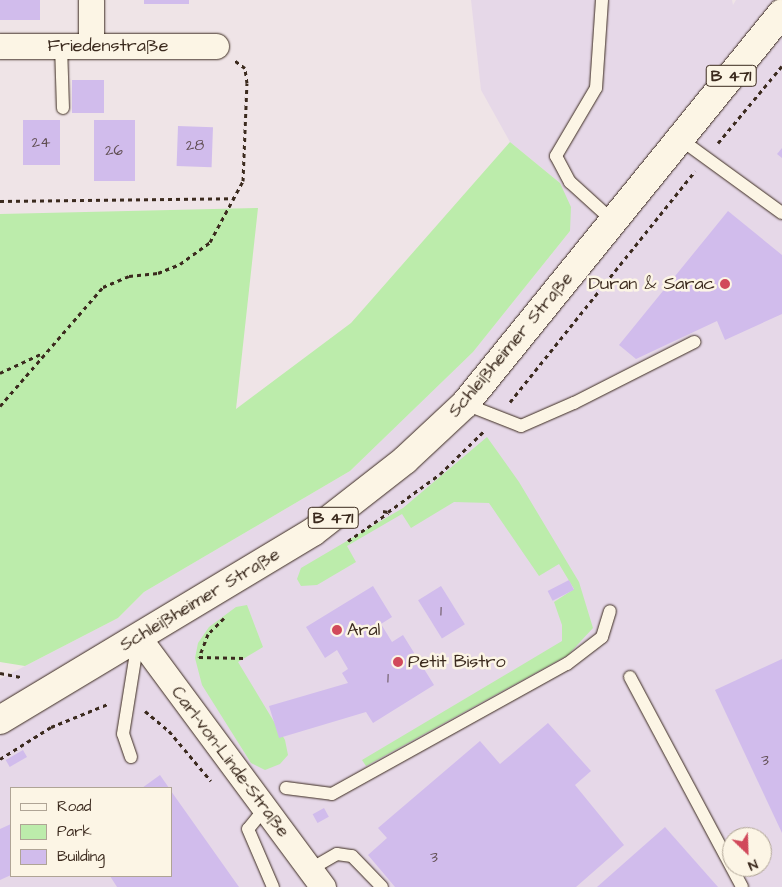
<!DOCTYPE html>
<meta charset="utf-8">
<style>
body{margin:0}
#map{position:relative;width:782px;height:887px;overflow:hidden;background:#efe4e7;font-family:"Architects Daughter",sans-serif}
div>[style]{position:absolute}
.built>*{inset:0;background:#e6d8e8}
.green>*{inset:0;background:#bcecab}
.building>*{inset:0;background:#d1bcec;transform-origin:0 0}
.path>*{height:3px;margin-top:-1.5px;transform-origin:0;background:repeating-linear-gradient(90deg,#3b2a1e 0 4px,transparent 0 8px)}
.roads{filter:drop-shadow(0 0 1px #3b2a1e) drop-shadow(0 0 1px #3b2a1e)}
.service>*{height:12px;margin:-6px;padding:0 6px;transform-origin:6px;border-radius:6px;background:#fcf5e5}
.minor>*{height:25px;margin:-12.5px;padding:0 12.5px;transform-origin:12.5px;border-radius:12.5px;background:#fcf5e5}
.primary>*{height:28px;margin:-14px;padding:0 14px;transform-origin:14px;border-radius:14px;background:#fcf5e5}
.dots>*{width:14px;height:14px;translate:-50% -50%;box-sizing:border-box;border:2px solid #fcf5e5;border-radius:50%}
span{translate:-50% -50%;white-space:nowrap;text-align:center;line-height:1.15;-webkit-text-stroke:5px #fcf5e5;paint-order:stroke}
.number-label{font-size:15px;color:#604e52}
.number-label span{-webkit-text-stroke-width:0}
.shield-label span{padding:1px 4px;background:#fcf5e5;border:1px solid;border-radius:4px;-webkit-text-stroke-width:0}
.shield-label{font-size:16px;color:#3b2a1e;font-weight:700}
.street-label{font-size:18px;color:#3b2a1e}
.poi-label{font-size:18px;color:#3b2a1e}
.right{translate:-100% -50%;text-align:right}
.left{translate:0 -50%;text-align:left}
.legend{position:absolute;left:10px;top:787px;width:162px;height:90px;box-sizing:border-box;background:#fcf5e5;border:1px solid #afa495;margin:0;padding:6px 9px;list-style:none;font-size:15px;color:#3b2a1e}
.legend li{display:flex;align-items:center;gap:10px;height:25px}
.legend b{width:25px;border:1px solid #afa495}
.north{position:absolute;left:722px;top:827px;width:50px;height:50px;box-sizing:border-box;background:#fcf5e5;border:1px solid #afa495;border-radius:50%;rotate:156deg;font-size:14px;font-weight:700;line-height:20px;text-align:center;color:#3b2a1e}
.north::after{content:'';display:block;margin:auto;width:18px;height:22px;background:#d1495b;clip-path:polygon(50% 0,100% 100%,50% 72%,0 100%)}
</style>
<div id="map">
<div class="built">
<div style="clip-path:polygon(evenodd,471px 0,732px 0,733px 5px,736px 0,782px 0,782px 887px,0 887px,0 679px,118px 618px,144px 592px,350px 471px,473px 352px,570px 231px,560px 183px,510px 142px,481px 90px,471px 0,11px 788px,171px 788px,171px 876px,11px 876px,11px 788px,471px 0,732px 837px,762px 837px,762px 867px,732px 867px,732px 837px)"></div>
</div>
<div class="green">
<div style="clip-path:polygon(510px 142px,560px 183px,571px 207px,570px 231px,473px 352px,350px 471px,144px 592px,118px 618px,25px 666px,0 662px,0 214px,258px 208px,236px 409px,351px 323px)"></div>
<div style="clip-path:polygon(487px 437px,519px 482px,579px 582px,593px 628px,568px 655px,366px 766px,362px 760px,562px 641px,562px 625px,554px 602px,574px 589px,559px 564px,539px 576px,489px 503px,454px 502px,411px 528px,402px 514px,347px 546px,356px 562px,317px 585px,301px 586px,297px 579px,301px 568px,403px 508px)"></div>
<div style="clip-path:polygon(247px 605px,263px 647px,238px 662px,285px 740px,288px 755px,280px 764px,265px 770px,251px 763px,202px 685px,195px 658px,198px 643px,209px 627px,236px 607px)"></div>
</div>
<div class="building">
<div style="left:0;top:0;width:40px;height:20px"></div>
<div style="left:144px;top:0;width:45px;height:4px"></div>
<div style="left:72px;top:80px;width:32px;height:33px"></div>
<div style="left:23px;top:120px;width:37px;height:45px"></div>
<div style="left:94px;top:120px;width:41px;height:61px"></div>
<div style="left:178px;top:126px;width:35px;height:40px;rotate:2deg"></div>
<div style="clip-path:polygon(782px 148px,782px 158px,777px 154px)"></div>
<div style="clip-path:polygon(728px 211px,782px 255px,782px 314px,725px 340px,717px 321px,636px 359px,619px 345px)"></div>
<div style="left:569px;top:580px;width:11px;height:24px;rotate:63deg"></div>
<div style="clip-path:polygon(373px 586px,392px 617px,381px 624px,392px 642px,403px 635px,434px 685px,373px 723px,366px 712px,279px 738px,269px 706px,348px 683px,342px 673px,348px 669px,337px 650px,325px 658px,306px 627px)"></div>
<div style="left:441px;top:586px;width:45px;height:27px;rotate:58deg"></div>
<div style="clip-path:polygon(782px 659px,782px 833px,715px 690px)"></div>
<div style="clip-path:polygon(548px 723px,591px 771px,575px 785px,624px 845px,576px 887px,395px 887px,368px 855px,387px 838px,378px 828px,480px 741px,500px 764px)"></div>
<div style="left:23px;top:750px;width:8px;height:20px;rotate:60deg"></div>
<div style="clip-path:polygon(160px 775px,169px 788px,142px 788px)"></div>
<div style="clip-path:polygon(171px 791px,239px 887px,117px 887px,110px 876px,171px 876px)"></div>
<div style="left:324px;top:808px;width:10px;height:13px;rotate:61deg"></div>
<div style="clip-path:polygon(11px 824px,11px 875px,0 880px,0 829px)"></div>
<div style="clip-path:polygon(665px 827px,718px 887px,597px 887px)"></div>
</div>
<div class="path">
<div style="left:718px;top:143px;width:100px;rotate:-50.3deg"></div>
<div style="left:0;top:201px;width:235px;rotate:-0.7deg"></div>
<div style="left:0;top:373px;width:47px;rotate:-24.9deg"></div>
<div style="left:510px;top:402px;width:296px;rotate:-51.3deg"></div>
<div style="left:0;top:406px;width:157px;rotate:-49.1deg"></div>
<div style="left:103px;top:287px;width:28px;rotate:-23deg"></div>
<div style="left:129px;top:276px;width:29px;rotate:-6deg"></div>
<div style="left:158px;top:273px;width:24px;rotate:-22deg"></div>
<div style="left:180px;top:264px;width:37px;rotate:-36deg"></div>
<div style="left:210px;top:242px;width:69px;rotate:-61.6deg"></div>
<div style="left:243px;top:181px;width:98px;rotate:-87.7deg"></div>
<div style="left:247px;top:83px;width:15px;rotate:-98deg"></div>
<div style="left:245px;top:68px;width:14px;rotate:-144deg"></div>
<div style="left:383px;top:511px;width:5px;rotate:11deg"></div>
<div style="left:388px;top:512px;width:64px;rotate:-36.2deg"></div>
<div style="left:440px;top:474px;width:62px;rotate:-44.3deg"></div>
<div style="left:348px;top:541px;width:49px;rotate:-35deg"></div>
<div style="left:224px;top:618px;width:23px;rotate:135deg"></div>
<div style="left:208px;top:634px;width:25px;rotate:111deg"></div>
<div style="left:199px;top:657px;width:45px;rotate:1.3deg"></div>
<div style="left:0;top:673px;width:21px;rotate:11deg"></div>
<div style="left:145px;top:711px;width:31px;rotate:40deg"></div>
<div style="left:169px;top:731px;width:65px;rotate:50deg"></div>
<div style="left:0;top:759px;width:60px;rotate:-32.1deg"></div>
<div style="left:51px;top:727px;width:61px;rotate:-22deg"></div>
</div>
<div class="roads">
<div class="service">
<div style="left:602px;top:0;width:88px;rotate:93.9deg"></div>
<div style="left:596px;top:88px;width:79px;rotate:120.5deg"></div>
<div style="left:556px;top:156px;width:30px;rotate:62deg"></div>
<div style="left:570px;top:182px;width:58px;rotate:42.2deg"></div>
<div style="left:61px;top:45px;width:63px;rotate:88.2deg"></div>
<div style="left:680px;top:139px;width:126px;rotate:36deg"></div>
<div style="left:465px;top:404px;width:60px;rotate:21.4deg"></div>
<div style="left:521px;top:426px;width:58px;rotate:-23.5deg"></div>
<div style="left:574px;top:403px;width:135px;rotate:-26.9deg"></div>
<div style="left:630px;top:677px;width:238px;rotate:61.9deg"></div>
<div style="left:131px;top:757px;width:24px;rotate:-109deg"></div>
<div style="left:123px;top:734px;width:95px;rotate:-80.9deg"></div>
<div style="left:286px;top:788px;width:46px;rotate:7.4deg"></div>
<div style="left:332px;top:794px;width:269px;rotate:-29deg"></div>
<div style="left:567px;top:664px;width:44px;rotate:-37.6deg"></div>
<div style="left:602px;top:637px;width:27px;rotate:-73deg"></div>
<div style="left:266px;top:807px;width:28px;rotate:129deg"></div>
<div style="left:248px;top:829px;width:63px;rotate:66.7deg"></div>
<div style="left:309px;top:870px;width:32px;rotate:-30deg"></div>
<div style="left:337px;top:854px;width:15px;rotate:8deg"></div>
<div style="left:352px;top:856px;width:43px;rotate:45.9deg"></div>
</div>
<div class="minor">
<div style="left:91px;top:45px;width:45px;rotate:-90deg"></div>
<div style="left:0;top:46px;width:216px"></div>
<div style="left:138px;top:637px;width:311px;rotate:53.5deg"></div>
</div>
<div class="primary">
<div style="left:0;top:720px;width:365px;rotate:-31deg"></div>
<div style="left:313px;top:532px;width:117px;rotate:-38deg"></div>
<div style="left:405px;top:460px;width:82px;rotate:-43deg"></div>
<div style="left:465px;top:404px;width:503px;rotate:-50.97deg"></div>
</div>
</div>
<div class="dots">
<div style="left:725px;top:284px;background:#d1495b"></div>
<div style="left:337px;top:630px;background:#d1495b"></div>
<div style="left:398px;top:662px;background:#d1495b"></div>
</div>
<div class="number-label">
<span style="left:41px;top:143px">24</span>
<span style="left:195px;top:146px">28</span>
<span style="left:114px;top:151px">26</span>
<span style="left:441px;top:612px">1</span>
<span style="left:388px;top:679px">1</span>
<span style="left:765px;top:761px">3</span>
<span style="left:434px;top:858px">3</span>
</div>
<div class="shield-label">
<span style="left:731px;top:76px">B 471</span>
<span style="left:333px;top:518px">B 471</span>
</div>
<div class="street-label">
<span style="left:108px;top:46px">Friedenstraße</span>
<span style="left:511px;top:345px;rotate:-50deg">Schleißheimer Straße</span>
<span style="left:200px;top:600px;rotate:-31deg">Schleißheimer Straße</span>
<span style="left:230px;top:762px;rotate:53deg">Carl-von-Linde-Straße</span>
</div>
<div class="poi-label">
<span class="right" style="left:715px;top:284px">Duran &amp; Sarac</span>
<span class="left" style="left:347px;top:630px">Aral</span>
<span class="left" style="left:408px;top:662px">Petit Bistro</span>
</div>
<ul class="legend">
<li><b style="height:6px;background:#fcf5e5"></b>Road</li>
<li><b style="height:14px;background:#bcecab"></b>Park</li>
<li><b style="height:14px;background:#d1bcec"></b>Building</li>
</ul>
<div class="north">N</div>
</div>
